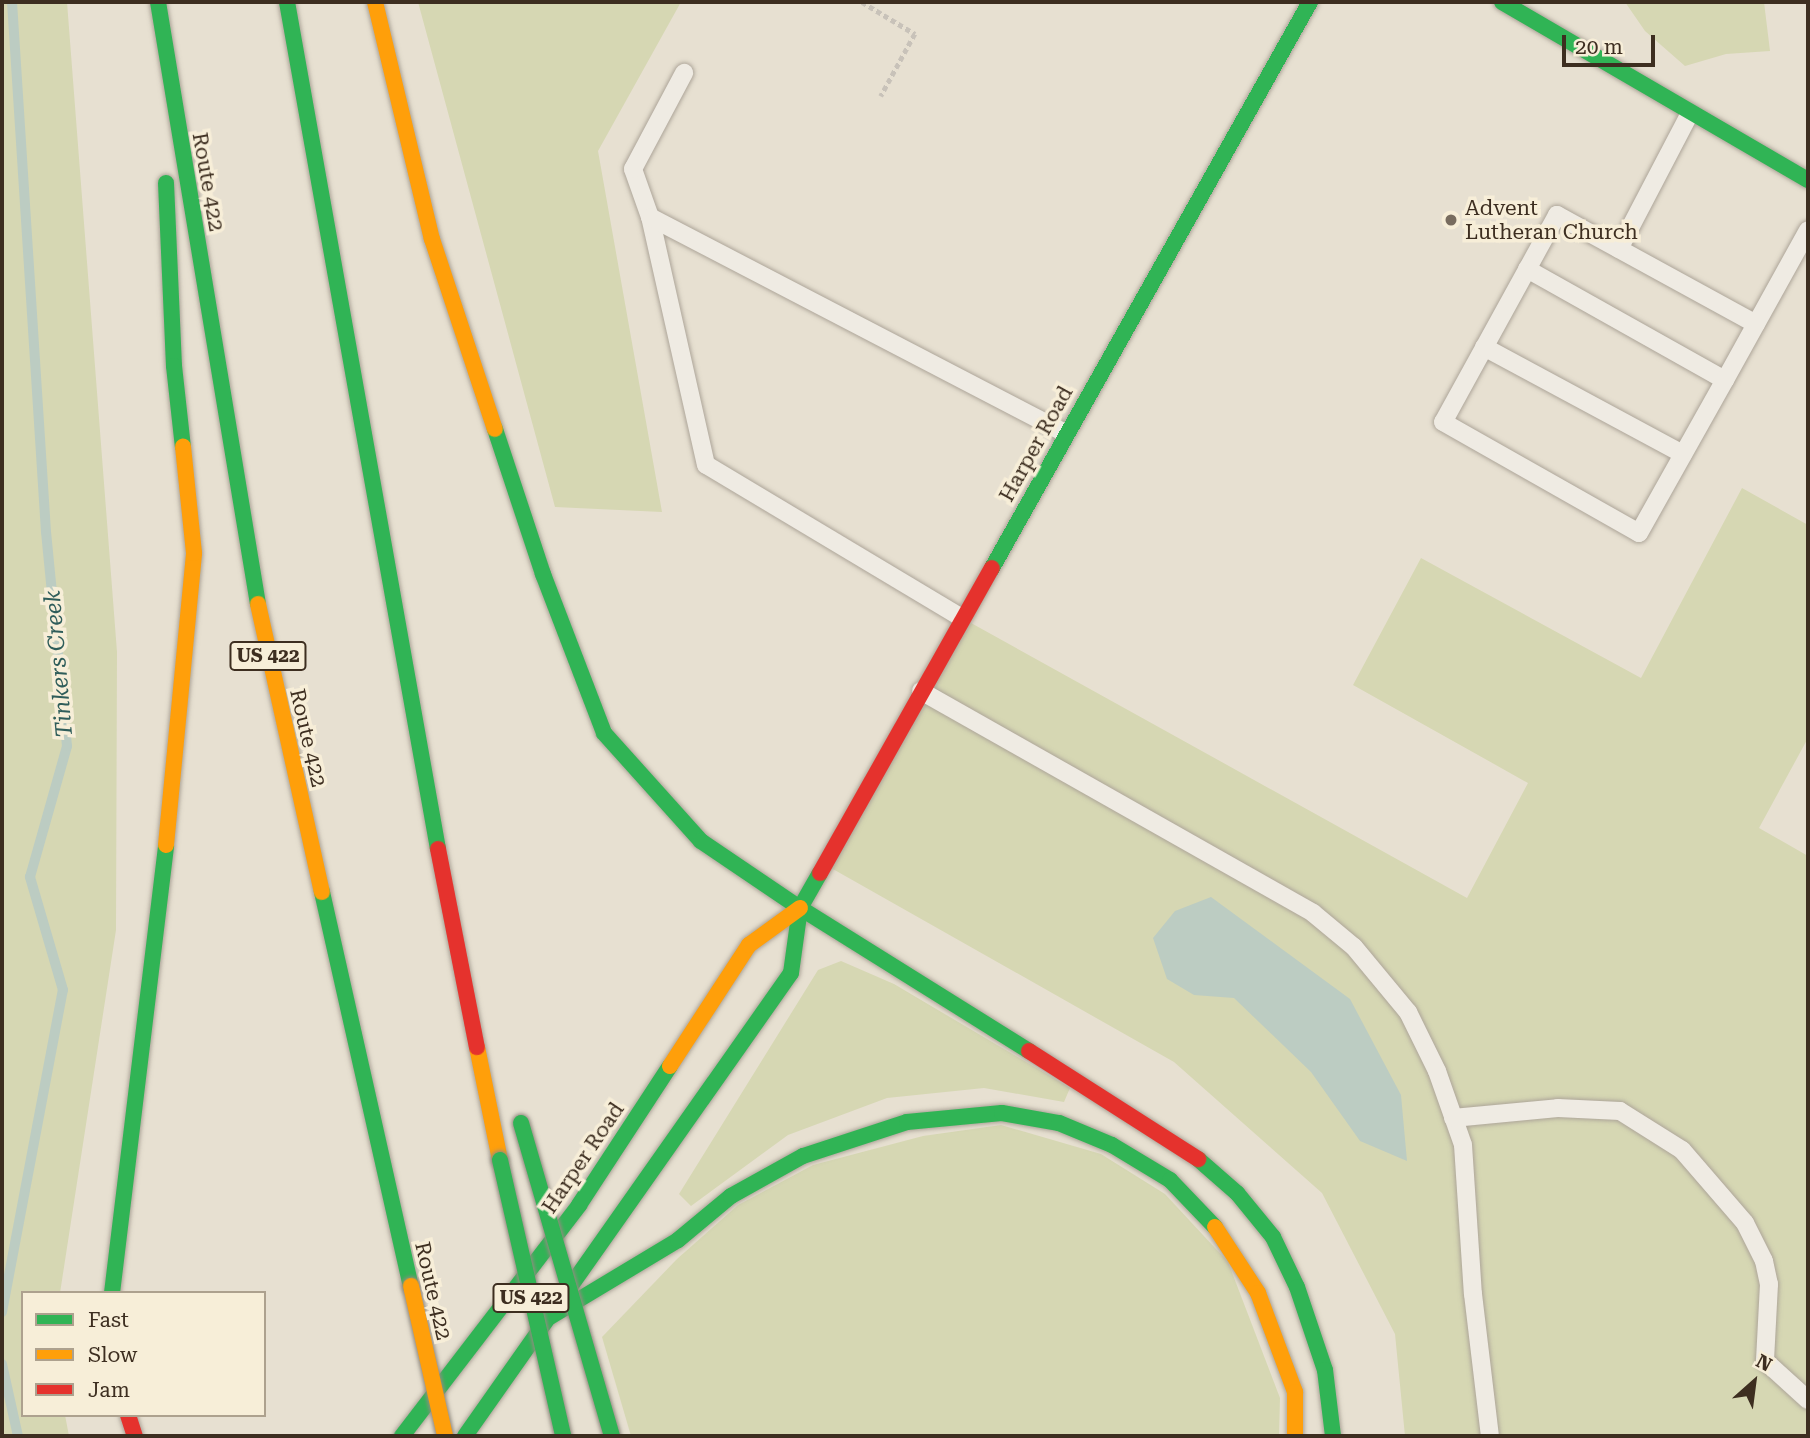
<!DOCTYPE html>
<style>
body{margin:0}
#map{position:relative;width:1810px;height:1438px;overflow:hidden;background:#e7e0d1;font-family:"Roboto Serif",serif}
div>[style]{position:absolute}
.green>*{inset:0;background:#d6d7b3}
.water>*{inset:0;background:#bcccc2}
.stream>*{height:10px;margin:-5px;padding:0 5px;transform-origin:5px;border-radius:5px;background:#bcccc2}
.path>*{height:4.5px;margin-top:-2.25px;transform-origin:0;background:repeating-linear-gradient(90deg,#c8c2b9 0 5px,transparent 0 8.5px)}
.roads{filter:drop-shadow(0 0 2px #ada599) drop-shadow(0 0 2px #ada599)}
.lane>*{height:18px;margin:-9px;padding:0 9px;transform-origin:9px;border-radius:9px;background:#efebe3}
.fast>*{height:16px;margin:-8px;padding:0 8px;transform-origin:8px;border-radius:8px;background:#30b455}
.slow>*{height:16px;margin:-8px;padding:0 8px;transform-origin:8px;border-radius:8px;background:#ff9f0a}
.jam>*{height:16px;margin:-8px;padding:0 8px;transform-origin:8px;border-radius:8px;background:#e5322d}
.bridges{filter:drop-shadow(0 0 2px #928b80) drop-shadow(0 0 2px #928b80)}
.fast-bridge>*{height:16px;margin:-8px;padding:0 8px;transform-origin:8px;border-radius:8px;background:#30b455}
.slow-bridge>*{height:16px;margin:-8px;padding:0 8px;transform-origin:8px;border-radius:8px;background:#ff9f0a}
.dots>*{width:19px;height:19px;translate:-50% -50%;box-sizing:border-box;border:4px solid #f7eed8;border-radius:50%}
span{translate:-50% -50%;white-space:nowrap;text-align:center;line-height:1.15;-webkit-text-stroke:7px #f7eed8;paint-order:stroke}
.shield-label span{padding:2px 5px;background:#f7eed8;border:2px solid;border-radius:5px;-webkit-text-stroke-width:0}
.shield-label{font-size:19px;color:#3d2e20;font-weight:700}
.street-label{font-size:21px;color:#3d2e20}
.poi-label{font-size:21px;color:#3d2e20}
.left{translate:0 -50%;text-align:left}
.water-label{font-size:23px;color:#2f5d5a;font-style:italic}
.frame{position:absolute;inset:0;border:4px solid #3d2e20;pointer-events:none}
.legend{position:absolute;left:21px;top:1291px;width:245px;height:126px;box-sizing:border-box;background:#f7eed8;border:2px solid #ada18e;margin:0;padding:9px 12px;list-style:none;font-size:21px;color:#3d2e20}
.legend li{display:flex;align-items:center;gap:14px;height:35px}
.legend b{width:35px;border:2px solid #ada18e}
.north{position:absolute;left:1719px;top:1347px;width:70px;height:70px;-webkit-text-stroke:5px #f7eed8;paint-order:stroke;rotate:28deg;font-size:19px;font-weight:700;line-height:28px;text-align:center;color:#3d2e20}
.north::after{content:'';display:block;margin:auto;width:24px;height:32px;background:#3d2e20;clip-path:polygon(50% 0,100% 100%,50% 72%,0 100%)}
.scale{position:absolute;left:1562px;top:35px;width:93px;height:32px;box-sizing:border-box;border:4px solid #3d2e20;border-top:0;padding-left:9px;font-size:21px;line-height:24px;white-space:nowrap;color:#3d2e20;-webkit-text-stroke:5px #f7eed8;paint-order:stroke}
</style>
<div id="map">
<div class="green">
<div style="clip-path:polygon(2px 2px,67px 2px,117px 652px,116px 930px,60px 1293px,23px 1293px,23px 1415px,65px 1415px,69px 1436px,2px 1436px)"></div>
<div style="clip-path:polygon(418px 2px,681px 2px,598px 151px,662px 512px,555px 507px)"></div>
<div style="clip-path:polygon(1625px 2px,1764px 2px,1770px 51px,1726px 54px,1685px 66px,1645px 31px)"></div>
<div style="clip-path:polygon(1742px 488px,1808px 525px,1808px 738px,1759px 828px,1808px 856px,1808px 1436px,1405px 1436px,1395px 1334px,1322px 1193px,1174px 1062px,824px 864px,962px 618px,1467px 898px,1528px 783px,1353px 685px,1421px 558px,1641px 678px)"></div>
<div style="clip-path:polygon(841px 961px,894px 984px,1070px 1088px,1064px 1102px,984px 1088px,887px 1098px,788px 1135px,691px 1206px,679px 1194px,818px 970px)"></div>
<div style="clip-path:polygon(1001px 1125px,1101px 1154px,1165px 1194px,1228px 1262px,1280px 1398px,1279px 1436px,631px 1436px,602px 1337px,677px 1259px,738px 1205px,813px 1165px,923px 1136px)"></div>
</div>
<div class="water">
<div style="clip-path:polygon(1211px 897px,1350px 999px,1401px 1095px,1407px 1161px,1360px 1141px,1311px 1072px,1234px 998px,1194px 995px,1167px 979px,1153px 938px,1175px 911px)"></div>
</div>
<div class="stream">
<div style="left:2px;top:1312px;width:328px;rotate:-79.3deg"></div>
<div style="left:63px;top:990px;width:118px;rotate:-106.3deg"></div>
<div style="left:30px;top:877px;width:136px;rotate:-74.2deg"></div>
<div style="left:67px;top:746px;width:215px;rotate:-95.6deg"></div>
<div style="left:46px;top:532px;width:531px;rotate:-93.67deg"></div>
<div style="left:2px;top:1364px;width:74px;rotate:77.5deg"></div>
</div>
<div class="path">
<div style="left:862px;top:2px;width:62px;rotate:31.1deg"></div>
<div style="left:915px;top:34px;width:71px;rotate:118.7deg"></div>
</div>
<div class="roads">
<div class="lane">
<div style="left:650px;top:217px;width:51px;rotate:-109.5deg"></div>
<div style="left:633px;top:169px;width:109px;rotate:-62deg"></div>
<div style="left:1619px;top:249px;width:153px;rotate:-62.4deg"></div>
<div style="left:1527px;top:269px;width:227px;rotate:29.3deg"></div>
<div style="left:1756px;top:324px;width:227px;rotate:-151.3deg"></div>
<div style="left:1557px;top:215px;width:236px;rotate:118.8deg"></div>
<div style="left:1443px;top:422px;width:225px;rotate:29.5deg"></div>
<div style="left:1639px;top:533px;width:176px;rotate:-60.7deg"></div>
<div style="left:1725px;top:380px;width:171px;rotate:-61deg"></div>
<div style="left:1484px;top:347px;width:226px;rotate:28.3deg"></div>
<div style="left:962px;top:618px;width:298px;rotate:-149.1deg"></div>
<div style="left:706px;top:465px;width:254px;rotate:-102.7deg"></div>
<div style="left:650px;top:217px;width:469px;rotate:27.5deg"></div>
<div style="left:921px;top:691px;width:450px;rotate:29.5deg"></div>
<div style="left:1313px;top:913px;width:53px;rotate:39.7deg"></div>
<div style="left:1354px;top:947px;width:85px;rotate:50.3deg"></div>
<div style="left:1408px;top:1012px;width:66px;rotate:63.8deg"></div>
<div style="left:1437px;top:1071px;width:78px;rotate:70.6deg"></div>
<div style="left:1463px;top:1145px;width:149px;rotate:86.2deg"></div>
<div style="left:1473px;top:1294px;width:143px;rotate:83.2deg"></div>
<div style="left:1453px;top:1118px;width:105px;rotate:-5.4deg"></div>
<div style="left:1558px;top:1108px;width:62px;rotate:2.8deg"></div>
<div style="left:1620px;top:1111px;width:73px;rotate:32.2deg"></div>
<div style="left:1682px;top:1150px;width:96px;rotate:49.2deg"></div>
<div style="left:1745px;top:1223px;width:42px;rotate:63.4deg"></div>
<div style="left:1764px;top:1261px;width:24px;rotate:78deg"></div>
<div style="left:1769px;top:1284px;width:77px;rotate:93deg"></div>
<div style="left:1765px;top:1361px;width:58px;rotate:42.2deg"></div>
</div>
<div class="fast">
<div style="left:158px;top:2px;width:610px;rotate:80.57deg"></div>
<div style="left:287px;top:2px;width:860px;rotate:79.89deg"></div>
<div style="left:1502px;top:2px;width:354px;rotate:30.2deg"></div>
<div style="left:166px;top:183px;width:183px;rotate:87.5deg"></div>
<div style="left:174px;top:366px;width:81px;rotate:83.7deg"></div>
<div style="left:495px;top:429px;width:153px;rotate:71.7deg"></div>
<div style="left:543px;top:574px;width:170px;rotate:69deg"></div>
<div style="left:604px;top:733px;width:145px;rotate:48.1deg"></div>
<div style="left:701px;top:841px;width:120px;rotate:34.1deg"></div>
<div style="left:800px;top:908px;width:270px;rotate:32deg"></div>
<div style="left:992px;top:568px;width:649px;rotate:-60.67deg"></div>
<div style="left:322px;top:892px;width:404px;rotate:77.3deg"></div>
<div style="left:1198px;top:1159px;width:52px;rotate:41.1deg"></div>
<div style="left:1237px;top:1193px;width:57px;rotate:50.7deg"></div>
<div style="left:1273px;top:1237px;width:55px;rotate:64.4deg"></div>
<div style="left:1297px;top:1287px;width:88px;rotate:71.4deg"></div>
<div style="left:1325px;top:1370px;width:66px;rotate:83.1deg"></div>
<div style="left:112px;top:1293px;width:451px;rotate:-83.1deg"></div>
<div style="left:550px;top:1317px;width:149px;rotate:-31deg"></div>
<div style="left:678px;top:1240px;width:69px;rotate:-39.7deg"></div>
<div style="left:731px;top:1196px;width:82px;rotate:-29.1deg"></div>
<div style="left:803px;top:1156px;width:109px;rotate:-18.1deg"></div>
<div style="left:907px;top:1122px;width:95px;rotate:-5.4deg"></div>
<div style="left:1002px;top:1113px;width:58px;rotate:10deg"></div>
<div style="left:1059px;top:1123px;width:57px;rotate:22.5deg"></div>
<div style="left:1112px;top:1145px;width:68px;rotate:31.1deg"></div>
<div style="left:1170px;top:1180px;width:65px;rotate:46.2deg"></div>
<div style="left:402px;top:1436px;width:291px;rotate:-52.5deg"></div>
<div style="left:579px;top:1205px;width:166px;rotate:-56.8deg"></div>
<div style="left:465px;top:1436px;width:566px;rotate:-54.85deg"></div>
<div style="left:791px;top:973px;width:66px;rotate:-82.1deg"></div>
<div style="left:800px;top:908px;width:40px;rotate:-60.3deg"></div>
</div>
<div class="slow">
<div style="left:375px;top:2px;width:244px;rotate:76.5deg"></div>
<div style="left:432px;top:239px;width:200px;rotate:71.7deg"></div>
<div style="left:258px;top:604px;width:295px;rotate:77.5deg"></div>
<div style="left:166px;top:845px;width:293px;rotate:-84.5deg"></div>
<div style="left:194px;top:553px;width:107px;rotate:-95.9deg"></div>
<div style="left:477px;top:1047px;width:115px;rotate:78.5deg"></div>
<div style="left:670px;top:1066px;width:145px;rotate:-56.9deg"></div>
<div style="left:749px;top:945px;width:63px;rotate:-36deg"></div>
<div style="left:1215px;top:1227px;width:79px;rotate:56.9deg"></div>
<div style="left:1258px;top:1293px;width:106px;rotate:69.5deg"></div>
<div style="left:1295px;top:1392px;width:44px;rotate:90deg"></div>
</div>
<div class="jam">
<div style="left:438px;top:849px;width:202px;rotate:78.9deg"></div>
<div style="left:820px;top:873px;width:350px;rotate:-60.6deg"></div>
<div style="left:1029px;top:1051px;width:201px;rotate:32.6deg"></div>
<div style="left:128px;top:1415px;width:22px;rotate:72deg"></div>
</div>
</div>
<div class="bridges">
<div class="fast-bridge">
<div style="left:521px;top:1123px;width:326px;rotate:73.8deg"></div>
<div style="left:500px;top:1160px;width:283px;rotate:77.1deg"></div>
</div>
<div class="slow-bridge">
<div style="left:411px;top:1286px;width:154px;rotate:77.2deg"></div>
</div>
</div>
<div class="dots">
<div style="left:1451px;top:220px;background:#786c5e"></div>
</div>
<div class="shield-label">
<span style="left:268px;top:656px">US 422</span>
<span style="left:531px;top:1298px">US 422</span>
</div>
<div class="street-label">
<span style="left:208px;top:182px;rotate:80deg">Route 422</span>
<span style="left:1036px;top:444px;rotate:-61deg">Harper Road</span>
<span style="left:308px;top:738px;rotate:77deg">Route 422</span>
<span style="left:583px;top:1158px;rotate:-56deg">Harper Road</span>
<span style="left:433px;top:1291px;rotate:77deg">Route 422</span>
</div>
<div class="poi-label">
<span class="left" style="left:1465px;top:220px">Advent<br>Lutheran Church</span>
</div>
<div class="water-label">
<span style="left:59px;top:664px;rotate:-95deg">Tinkers Creek</span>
</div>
<div class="frame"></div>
<ul class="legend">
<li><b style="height:9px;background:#30b455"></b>Fast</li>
<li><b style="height:9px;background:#ff9f0a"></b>Slow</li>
<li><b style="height:9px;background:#e5322d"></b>Jam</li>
</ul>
<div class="north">N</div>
<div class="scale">20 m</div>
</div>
